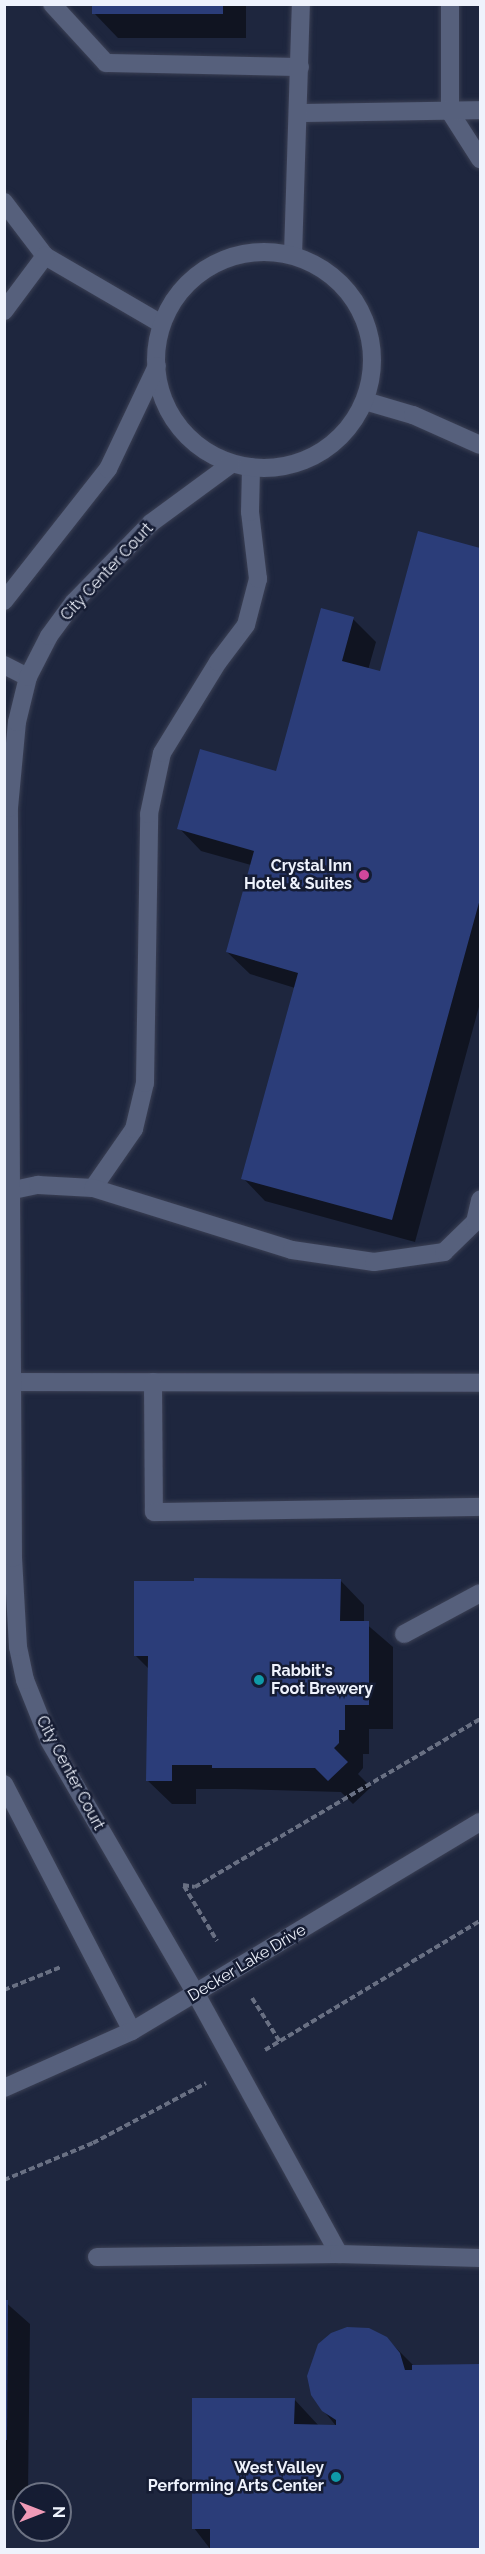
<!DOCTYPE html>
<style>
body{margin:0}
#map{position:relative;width:485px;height:2554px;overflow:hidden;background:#1e263e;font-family:Raleway,sans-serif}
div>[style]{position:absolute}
.shadow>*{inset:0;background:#0007}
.building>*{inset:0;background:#2b3d79;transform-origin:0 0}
.path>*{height:4px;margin-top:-2px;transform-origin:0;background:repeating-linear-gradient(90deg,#697083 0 6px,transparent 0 9px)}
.roads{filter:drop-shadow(0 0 2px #3b4054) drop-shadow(0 0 2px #3b4054)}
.lane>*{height:18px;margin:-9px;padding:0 9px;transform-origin:9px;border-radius:9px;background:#56607c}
.street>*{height:18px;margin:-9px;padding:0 9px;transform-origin:9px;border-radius:9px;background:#56607c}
.street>.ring{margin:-9px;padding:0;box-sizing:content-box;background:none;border:18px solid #56607c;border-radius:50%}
.secondary>*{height:18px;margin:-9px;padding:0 9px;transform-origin:9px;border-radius:9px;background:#56607c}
.dots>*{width:16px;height:16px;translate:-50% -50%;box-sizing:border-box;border:3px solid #151c33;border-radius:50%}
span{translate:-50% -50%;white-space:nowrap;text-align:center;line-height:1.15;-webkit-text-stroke:5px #151c33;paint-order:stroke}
.street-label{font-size:16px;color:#eef2fc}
.poi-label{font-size:16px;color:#eef2fc;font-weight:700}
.right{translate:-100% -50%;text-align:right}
.left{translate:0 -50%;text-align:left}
.frame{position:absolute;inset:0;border:6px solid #eef2fc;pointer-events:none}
.north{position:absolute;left:12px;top:2482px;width:60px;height:60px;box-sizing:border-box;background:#151c33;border:2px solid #6c7283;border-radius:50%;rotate:90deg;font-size:16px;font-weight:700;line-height:24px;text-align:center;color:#eef2fc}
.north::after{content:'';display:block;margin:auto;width:21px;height:27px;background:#ef9ab7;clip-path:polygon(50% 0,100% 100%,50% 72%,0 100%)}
</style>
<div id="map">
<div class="shadow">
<div style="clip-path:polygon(94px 4px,246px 4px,246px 38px,118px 38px,94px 13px)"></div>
<div style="clip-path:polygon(419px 533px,480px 550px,480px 1003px,415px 1242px,265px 1201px,243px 1178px,295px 988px,250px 974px,227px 952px,251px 865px,201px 851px,179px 828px,277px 773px,353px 619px,376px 642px,368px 670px,381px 673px)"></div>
<div style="clip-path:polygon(340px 1580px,364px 1605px,364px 1622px,393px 1647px,393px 1729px,369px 1729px,369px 1754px,363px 1754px,363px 1768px,358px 1774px,371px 1787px,353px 1804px,341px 1792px,235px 1789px,196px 1789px,196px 1804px,172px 1804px,147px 1780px,150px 1670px,135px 1655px)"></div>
<div style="clip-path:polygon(4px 2301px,30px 2324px,28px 2494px,24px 2494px,24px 2500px,4px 2500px)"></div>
<div style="clip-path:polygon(386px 2338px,414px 2366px,480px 2366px,480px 2550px,211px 2550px,194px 2528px,294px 2399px,319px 2426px,337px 2427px,323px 2410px)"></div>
</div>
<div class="building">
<div style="left:92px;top:4px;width:131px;height:10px"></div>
<div style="clip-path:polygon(418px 531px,480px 548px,480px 899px,392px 1220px,241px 1179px,298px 973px,226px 952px,254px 851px,177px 829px,200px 749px,276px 771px,321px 608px,354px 617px,342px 661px,380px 671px)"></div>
<div style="clip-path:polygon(194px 1578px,341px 1579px,340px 1621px,369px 1621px,369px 1705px,345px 1705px,345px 1730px,339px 1730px,339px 1743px,334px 1748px,348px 1762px,328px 1781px,315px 1768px,212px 1768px,212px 1765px,172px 1765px,172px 1781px,146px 1781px,148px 1656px,134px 1656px,134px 1581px,194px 1581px)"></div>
<div style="clip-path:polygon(4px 2300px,8px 2300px,7px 2440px,4px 2440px)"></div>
<div style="clip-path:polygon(347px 2327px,369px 2328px,387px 2337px,400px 2353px,405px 2370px,412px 2370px,412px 2365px,480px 2364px,480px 2550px,210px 2550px,210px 2529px,192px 2529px,192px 2398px,295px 2398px,294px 2424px,336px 2425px,336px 2420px,322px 2411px,311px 2395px,307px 2376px,318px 2344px,331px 2333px)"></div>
</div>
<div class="path">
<div style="left:183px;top:1885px;width:12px;rotate:9deg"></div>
<div style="left:195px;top:1887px;width:331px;rotate:-30.5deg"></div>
<div style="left:184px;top:1886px;width:64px;rotate:59deg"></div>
<div style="left:4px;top:1990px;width:61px;rotate:-22deg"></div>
<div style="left:252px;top:1998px;width:52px;rotate:57.5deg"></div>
<div style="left:265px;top:2050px;width:251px;rotate:-31deg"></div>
<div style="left:4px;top:2180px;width:96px;rotate:-22.6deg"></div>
<div style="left:93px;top:2143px;width:128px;rotate:-28deg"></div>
</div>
<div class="roads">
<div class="lane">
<div style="left:52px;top:4px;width:80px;rotate:47.5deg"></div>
<div style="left:106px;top:63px;width:194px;rotate:1.2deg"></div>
<div style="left:450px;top:4px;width:108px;rotate:90deg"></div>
<div style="left:450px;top:112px;width:56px;rotate:57.4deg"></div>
<div style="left:298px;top:113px;width:182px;rotate:-0.9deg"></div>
<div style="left:4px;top:202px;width:68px;rotate:52.8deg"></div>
<div style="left:45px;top:256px;width:135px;rotate:30.2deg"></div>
<div style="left:293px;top:255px;width:251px;rotate:-88.2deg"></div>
<div style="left:4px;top:311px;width:69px;rotate:-53.3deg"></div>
<div style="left:365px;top:401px;width:50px;rotate:16.3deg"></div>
<div style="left:413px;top:415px;width:73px;rotate:24.1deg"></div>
<div style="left:4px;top:665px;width:27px;rotate:27deg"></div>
<div style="left:93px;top:1188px;width:72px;rotate:-55.2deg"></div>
<div style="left:134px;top:1129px;width:47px;rotate:-76.6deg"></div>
<div style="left:145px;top:1083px;width:269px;rotate:-89.1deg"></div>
<div style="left:149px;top:814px;width:62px;rotate:-78deg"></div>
<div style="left:162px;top:753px;width:107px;rotate:-58.4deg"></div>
<div style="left:218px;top:662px;width:46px;rotate:-52.9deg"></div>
<div style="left:246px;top:625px;width:48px;rotate:-75.4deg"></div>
<div style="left:258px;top:579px;width:67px;rotate:-96.8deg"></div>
<div style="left:250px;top:512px;width:45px;rotate:-88.7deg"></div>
<div style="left:4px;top:1192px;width:35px;rotate:-12deg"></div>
<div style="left:38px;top:1185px;width:55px;rotate:3.1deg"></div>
<div style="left:93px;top:1188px;width:208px;rotate:17.3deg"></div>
<div style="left:292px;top:1250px;width:83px;rotate:8.3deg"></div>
<div style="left:374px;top:1262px;width:71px;rotate:-8.1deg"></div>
<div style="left:444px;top:1252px;width:43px;rotate:-44.1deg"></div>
<div style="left:475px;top:1222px;width:23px;rotate:-77deg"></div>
<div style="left:4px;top:1382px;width:476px;rotate:0.1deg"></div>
<div style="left:153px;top:1382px;width:130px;rotate:89.6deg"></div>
<div style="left:154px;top:1512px;width:326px;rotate:-0.9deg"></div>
<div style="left:404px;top:1634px;width:86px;rotate:-28.3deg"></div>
<div style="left:196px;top:1994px;width:297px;rotate:61.2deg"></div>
<div style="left:97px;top:2257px;width:242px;rotate:-0.7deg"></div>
<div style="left:339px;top:2254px;width:141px;rotate:1.6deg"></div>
</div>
<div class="street">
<div class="ring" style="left:156px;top:252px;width:198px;height:198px"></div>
<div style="left:4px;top:601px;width:168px;rotate:-51.8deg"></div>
<div style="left:108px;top:469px;width:114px;rotate:-64.6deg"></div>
<div style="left:4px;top:1784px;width:278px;rotate:62.6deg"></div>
<div style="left:196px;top:1994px;width:293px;rotate:-120.1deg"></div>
<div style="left:49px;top:1740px;width:65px;rotate:-111.8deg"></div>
<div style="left:25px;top:1680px;width:34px;rotate:-102deg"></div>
<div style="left:18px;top:1647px;width:89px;rotate:-93.2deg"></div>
<div style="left:13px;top:1558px;width:750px;rotate:-90.31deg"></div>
<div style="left:9px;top:808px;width:86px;rotate:-84.7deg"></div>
<div style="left:17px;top:722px;width:46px;rotate:-76.3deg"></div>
<div style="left:28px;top:677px;width:46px;rotate:-62.9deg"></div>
<div style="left:49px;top:636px;width:42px;rotate:-53.7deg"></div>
<div style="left:74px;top:602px;width:110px;rotate:-45.7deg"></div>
<div style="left:151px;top:523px;width:99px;rotate:-36.4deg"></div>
</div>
<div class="secondary">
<div style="left:4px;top:2088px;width:140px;rotate:-24deg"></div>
<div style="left:132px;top:2031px;width:406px;rotate:-31deg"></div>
</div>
</div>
<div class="dots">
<div style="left:364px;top:875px;background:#d1479c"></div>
<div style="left:259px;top:1680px;background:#0f9aa8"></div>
<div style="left:336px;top:2477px;background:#0f9aa8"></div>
</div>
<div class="street-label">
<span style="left:107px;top:572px;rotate:-47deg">City Center Court</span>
<span style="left:70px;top:1773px;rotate:62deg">City Center Court</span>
<span style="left:247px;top:1963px;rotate:-31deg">Decker Lake Drive</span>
</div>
<div class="poi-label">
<span class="right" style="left:352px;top:875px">Crystal Inn<br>Hotel &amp; Suites</span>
<span class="left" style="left:271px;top:1680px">Rabbit's<br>Foot Brewery</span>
<span class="right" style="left:324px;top:2477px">West Valley<br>Performing Arts Center</span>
</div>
<div class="frame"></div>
<div class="north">N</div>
</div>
